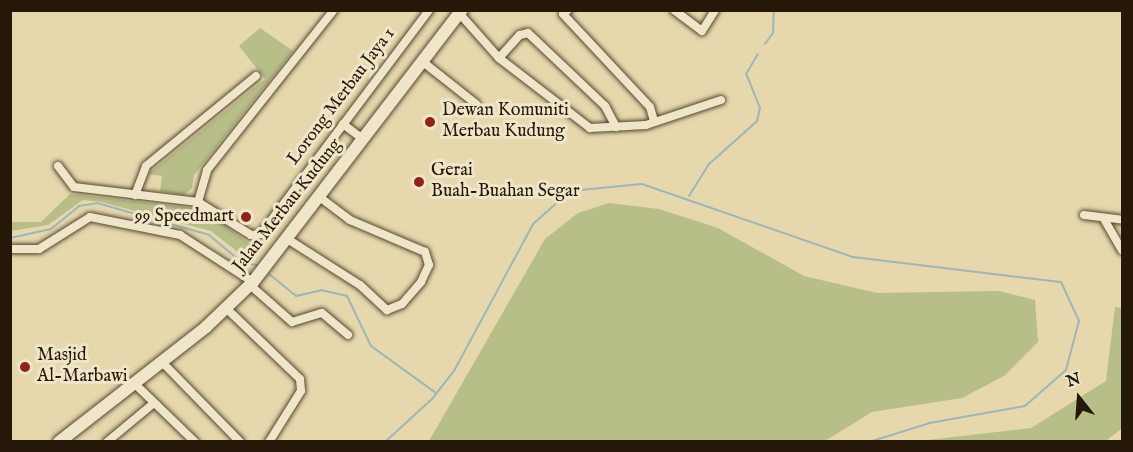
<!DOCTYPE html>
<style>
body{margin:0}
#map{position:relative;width:1133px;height:452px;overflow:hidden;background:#e6d7ac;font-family:"IM FELL English",serif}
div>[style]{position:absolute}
.green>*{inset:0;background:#b7be88}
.stream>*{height:2px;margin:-1px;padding:0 1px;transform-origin:1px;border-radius:1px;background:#9db6b7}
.roads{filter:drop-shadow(0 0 2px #554832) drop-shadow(0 0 2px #554832)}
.street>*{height:8px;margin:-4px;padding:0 4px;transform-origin:4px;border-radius:4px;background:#efe5c9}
.secondary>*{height:12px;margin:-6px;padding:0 6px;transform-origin:6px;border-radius:6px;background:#efe5c9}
.dots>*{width:16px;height:16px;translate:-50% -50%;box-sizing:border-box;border:3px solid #efe5c9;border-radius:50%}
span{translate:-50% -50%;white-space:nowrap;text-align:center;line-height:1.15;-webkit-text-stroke:6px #efe5c9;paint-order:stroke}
.street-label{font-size:18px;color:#251809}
.poi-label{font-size:18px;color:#251809}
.left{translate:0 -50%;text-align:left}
.right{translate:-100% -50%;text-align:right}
.frame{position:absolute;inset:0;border:12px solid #251809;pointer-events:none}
.north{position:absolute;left:1049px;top:368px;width:60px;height:60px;-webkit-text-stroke:4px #efe5c9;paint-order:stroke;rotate:343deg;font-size:16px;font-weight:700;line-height:24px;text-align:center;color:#251809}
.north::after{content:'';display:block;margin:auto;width:21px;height:27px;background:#251809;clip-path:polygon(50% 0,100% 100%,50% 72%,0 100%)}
</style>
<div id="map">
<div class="green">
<div style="clip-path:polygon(260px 28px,293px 51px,194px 175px,192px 188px,184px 195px,160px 191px,162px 176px,148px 174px,265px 79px,239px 46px)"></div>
<div style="clip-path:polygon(70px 194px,202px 209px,257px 249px,251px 258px,243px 256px,211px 231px,101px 202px,83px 200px,48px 225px,11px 231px,11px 222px,41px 222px)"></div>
<div style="clip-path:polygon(609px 203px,659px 209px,718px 228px,804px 276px,877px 293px,999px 291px,1035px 300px,1038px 342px,1004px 376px,962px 398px,872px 412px,825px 441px,429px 441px,545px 239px,578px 213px)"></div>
<div style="clip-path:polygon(1115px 307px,1122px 308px,1122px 428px,1106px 441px,919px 441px,1031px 428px,1106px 381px)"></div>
</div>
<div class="stream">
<div style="left:765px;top:44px;width:14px;rotate:-54deg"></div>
<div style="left:773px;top:33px;width:23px;rotate:-88deg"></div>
<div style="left:689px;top:196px;width:36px;rotate:-58deg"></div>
<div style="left:708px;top:165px;width:66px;rotate:-41.9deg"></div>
<div style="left:757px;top:121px;width:13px;rotate:-77deg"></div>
<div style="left:760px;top:108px;width:37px;rotate:-112deg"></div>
<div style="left:746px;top:74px;width:23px;rotate:-59deg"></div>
<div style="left:10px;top:238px;width:42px;rotate:-12.4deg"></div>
<div style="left:51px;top:229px;width:36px;rotate:-39deg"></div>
<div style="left:79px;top:206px;width:18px;rotate:-9deg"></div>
<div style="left:97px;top:203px;width:116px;rotate:15.9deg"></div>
<div style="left:209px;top:235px;width:40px;rotate:40deg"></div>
<div style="left:240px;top:261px;width:21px;rotate:14deg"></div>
<div style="left:269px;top:274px;width:35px;rotate:39deg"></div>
<div style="left:296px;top:296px;width:26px;rotate:-13deg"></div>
<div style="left:321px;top:290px;width:27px;rotate:13deg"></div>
<div style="left:347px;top:296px;width:55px;rotate:64.4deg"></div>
<div style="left:371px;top:346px;width:80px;rotate:35.9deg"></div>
<div style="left:385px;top:442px;width:64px;rotate:-42.5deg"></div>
<div style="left:432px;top:399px;width:36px;rotate:-52deg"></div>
<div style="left:454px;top:371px;width:167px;rotate:-61.7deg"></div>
<div style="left:533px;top:224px;width:50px;rotate:-41.7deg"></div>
<div style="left:570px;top:191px;width:72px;rotate:-5.6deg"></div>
<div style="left:642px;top:184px;width:223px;rotate:19.1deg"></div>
<div style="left:853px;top:257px;width:209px;rotate:6.9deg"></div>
<div style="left:1061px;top:282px;width:43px;rotate:65.2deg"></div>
<div style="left:1079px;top:321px;width:51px;rotate:104.9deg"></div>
<div style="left:1066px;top:370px;width:55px;rotate:138.7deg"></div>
<div style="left:1025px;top:406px;width:97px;rotate:169.9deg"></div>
<div style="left:930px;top:423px;width:64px;rotate:162.7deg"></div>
</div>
<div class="roads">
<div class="street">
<div style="left:568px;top:10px;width:6px;rotate:141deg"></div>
<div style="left:563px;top:14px;width:127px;rotate:46.9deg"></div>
<div style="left:650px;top:107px;width:15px;rotate:74deg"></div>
<div style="left:674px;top:10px;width:35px;rotate:37deg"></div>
<div style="left:702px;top:31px;width:25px;rotate:-58deg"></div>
<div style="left:459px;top:13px;width:60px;rotate:48.4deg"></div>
<div style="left:499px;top:58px;width:115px;rotate:37.6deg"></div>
<div style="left:590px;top:128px;width:56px;rotate:-3.1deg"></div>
<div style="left:646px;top:125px;width:79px;rotate:-18.4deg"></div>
<div style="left:499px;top:58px;width:31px;rotate:-48deg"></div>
<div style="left:520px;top:35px;width:8px;rotate:-14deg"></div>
<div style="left:528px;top:33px;width:106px;rotate:43.5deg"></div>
<div style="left:605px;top:106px;width:24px;rotate:62deg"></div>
<div style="left:423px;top:62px;width:68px;rotate:38.4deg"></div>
<div style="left:343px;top:124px;width:25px;rotate:37deg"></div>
<div style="left:58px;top:166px;width:26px;rotate:53deg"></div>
<div style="left:74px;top:187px;width:125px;rotate:6.9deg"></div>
<div style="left:198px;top:202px;width:62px;rotate:31.9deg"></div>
<div style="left:251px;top:235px;width:10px;rotate:-6deg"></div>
<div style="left:261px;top:234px;width:280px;rotate:-53.1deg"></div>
<div style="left:135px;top:195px;width:31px;rotate:-69deg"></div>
<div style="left:146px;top:166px;width:142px;rotate:-39.3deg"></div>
<div style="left:198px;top:202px;width:33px;rotate:-74deg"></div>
<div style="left:207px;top:170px;width:204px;rotate:-51.6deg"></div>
<div style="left:1084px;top:215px;width:38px;rotate:7deg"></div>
<div style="left:1104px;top:219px;width:36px;rotate:60deg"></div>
<div style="left:289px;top:240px;width:84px;rotate:32.4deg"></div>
<div style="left:360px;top:285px;width:37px;rotate:43deg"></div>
<div style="left:387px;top:310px;width:16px;rotate:-22deg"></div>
<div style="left:402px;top:304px;width:29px;rotate:-49deg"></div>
<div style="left:421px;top:282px;width:19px;rotate:-65deg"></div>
<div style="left:429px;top:265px;width:14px;rotate:-107deg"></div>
<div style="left:425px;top:252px;width:82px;rotate:-156.9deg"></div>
<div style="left:350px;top:220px;width:38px;rotate:-143deg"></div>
<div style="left:10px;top:249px;width:29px"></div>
<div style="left:39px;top:249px;width:60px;rotate:-32.1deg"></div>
<div style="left:90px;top:217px;width:92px;rotate:11.3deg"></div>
<div style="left:180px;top:235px;width:87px;rotate:32.8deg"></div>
<div style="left:250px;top:285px;width:56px;rotate:41.4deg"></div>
<div style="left:292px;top:322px;width:31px;rotate:-17deg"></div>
<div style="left:322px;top:313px;width:34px;rotate:40deg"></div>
<div style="left:227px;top:309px;width:101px;rotate:43.8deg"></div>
<div style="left:300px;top:379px;width:12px;rotate:85deg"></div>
<div style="left:301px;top:391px;width:60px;rotate:122.1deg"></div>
<div style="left:162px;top:362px;width:112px;rotate:45.7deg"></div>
<div style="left:134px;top:383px;width:85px;rotate:44deg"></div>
<div style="left:107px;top:442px;width:61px;rotate:-39.7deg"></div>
</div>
<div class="secondary">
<div style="left:59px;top:442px;width:187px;rotate:-38deg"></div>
<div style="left:206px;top:327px;width:65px;rotate:-43.8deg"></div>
<div style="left:253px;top:282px;width:343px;rotate:-52.5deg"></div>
</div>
</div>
<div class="dots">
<div style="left:430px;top:122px;background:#8f2418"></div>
<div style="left:419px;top:182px;background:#8f2418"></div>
<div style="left:246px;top:217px;background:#8f2418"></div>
<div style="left:25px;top:367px;background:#8f2418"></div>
</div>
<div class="street-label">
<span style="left:342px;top:97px;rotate:-53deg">Lorong Merbau Jaya 1</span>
<span style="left:288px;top:206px;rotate:-52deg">Jalan Merbau Kudung</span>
</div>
<div class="poi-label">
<span class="left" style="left:442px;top:122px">Dewan Komuniti<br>Merbau Kudung</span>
<span class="left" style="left:431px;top:182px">Gerai<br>Buah-Buahan Segar</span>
<span class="right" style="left:234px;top:217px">99 Speedmart</span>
<span class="left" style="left:37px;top:367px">Masjid<br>Al-Marbawi</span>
</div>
<div class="frame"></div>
<div class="north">N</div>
</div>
